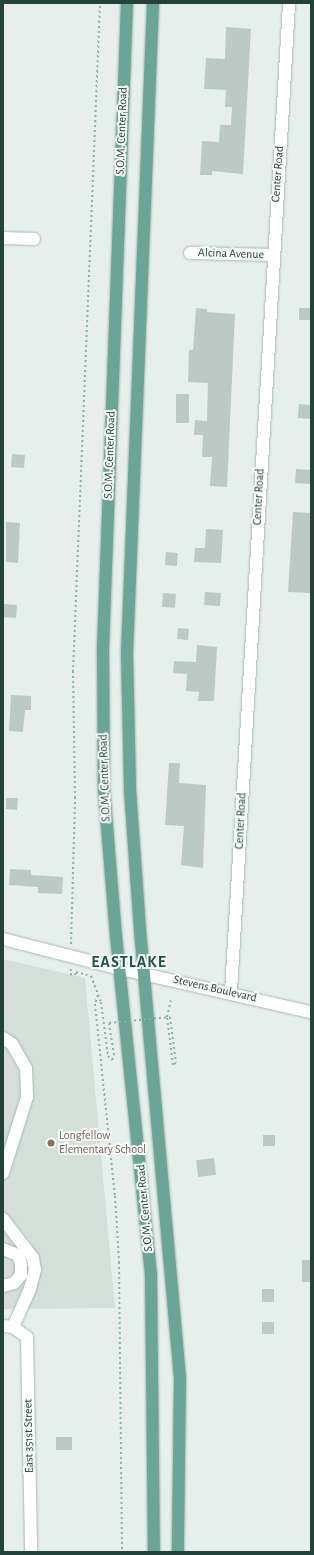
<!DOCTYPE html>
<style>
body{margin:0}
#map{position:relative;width:314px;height:1555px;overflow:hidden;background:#e6efeb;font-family:"Alegreya Sans",sans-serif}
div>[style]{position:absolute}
.built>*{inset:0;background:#d4dfda}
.building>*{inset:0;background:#bbcac4;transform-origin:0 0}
.path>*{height:2px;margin-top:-1px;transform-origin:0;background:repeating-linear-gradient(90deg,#86b3a5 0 2px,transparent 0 5px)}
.roads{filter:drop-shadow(0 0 1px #a8b8b2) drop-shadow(0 0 1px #a8b8b2)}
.minor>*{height:12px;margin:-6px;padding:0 6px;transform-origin:6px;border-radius:6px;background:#fff}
.major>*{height:12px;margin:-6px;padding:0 6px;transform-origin:6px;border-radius:6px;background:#6aa596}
.path-bridge>*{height:2px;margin-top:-1px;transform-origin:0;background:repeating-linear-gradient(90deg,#86b3a5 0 2px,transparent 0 5px)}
.dots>*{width:11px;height:11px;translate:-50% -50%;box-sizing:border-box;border:2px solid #f7fbf9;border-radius:50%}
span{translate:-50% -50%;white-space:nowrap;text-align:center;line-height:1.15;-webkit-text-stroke:4px #f7fbf9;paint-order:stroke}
.street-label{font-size:12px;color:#24423a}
.education-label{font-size:12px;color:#785e54}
.left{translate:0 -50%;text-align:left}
.district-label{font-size:16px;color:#1f5548;font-weight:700;letter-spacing:1px}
.frame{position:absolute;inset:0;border:4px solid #24423a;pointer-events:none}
</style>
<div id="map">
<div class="built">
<div style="clip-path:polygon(3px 959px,85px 978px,115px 1308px,3px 1309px)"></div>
</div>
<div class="building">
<div style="clip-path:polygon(226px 27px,251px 29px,243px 174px,212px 171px,212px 175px,200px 175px,202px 141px,219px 142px,220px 125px,231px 125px,232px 107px,225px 107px,226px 90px,204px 89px,206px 58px,225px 59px)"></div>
<div style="clip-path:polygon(196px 308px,207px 309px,207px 312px,235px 314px,227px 487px,210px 486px,212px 457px,202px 457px,203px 435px,194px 435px,195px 420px,207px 421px,208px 383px,188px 382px,189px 350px,193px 350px)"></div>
<div style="left:299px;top:308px;width:12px;height:12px"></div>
<div style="left:176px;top:394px;width:13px;height:29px"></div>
<div style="left:299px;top:404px;width:12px;height:14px;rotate:5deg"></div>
<div style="left:12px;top:454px;width:13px;height:13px;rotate:4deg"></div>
<div style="left:296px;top:469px;width:15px;height:14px;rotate:4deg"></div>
<div style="clip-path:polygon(293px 512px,311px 513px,311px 593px,288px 592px)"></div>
<div style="clip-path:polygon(6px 522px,20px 523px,18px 563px,6px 562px)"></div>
<div style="clip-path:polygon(206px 529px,223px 530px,221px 563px,194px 562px,195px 548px,205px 548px)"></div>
<div style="left:166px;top:552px;width:12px;height:13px;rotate:5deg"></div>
<div style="left:205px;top:592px;width:16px;height:13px;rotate:4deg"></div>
<div style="left:163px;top:593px;width:13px;height:14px;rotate:4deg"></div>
<div style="left:4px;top:604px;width:13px;height:13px;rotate:4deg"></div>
<div style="left:178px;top:628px;width:11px;height:11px;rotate:5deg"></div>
<div style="clip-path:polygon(197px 645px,217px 647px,214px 701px,198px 701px,199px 692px,186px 691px,187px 674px,173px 673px,174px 661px,196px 662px)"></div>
<div style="clip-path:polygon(11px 695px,31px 696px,31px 710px,25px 710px,23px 732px,9px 731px)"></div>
<div style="clip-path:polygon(169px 763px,180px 763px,179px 783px,206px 785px,203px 868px,181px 865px,184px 826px,165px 825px)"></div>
<div style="clip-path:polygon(6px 798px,18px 798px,17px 810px,6px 809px)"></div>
<div style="clip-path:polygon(10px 869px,31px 870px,31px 875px,63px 877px,62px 894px,38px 893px,38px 887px,9px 885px)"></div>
<div style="left:263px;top:1135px;width:12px;height:11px"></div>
<div style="left:214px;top:1158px;width:17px;height:18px;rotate:83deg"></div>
<div style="left:302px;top:1260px;width:9px;height:22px"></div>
<div style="left:262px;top:1289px;width:12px;height:13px"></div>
<div style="left:262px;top:1322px;width:12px;height:12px"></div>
<div style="left:56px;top:1437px;width:16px;height:13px"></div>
</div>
<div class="path">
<div style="left:71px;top:944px;width:146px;rotate:-88.4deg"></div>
<div style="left:75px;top:798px;width:126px;rotate:-90.9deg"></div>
<div style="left:73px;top:672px;width:670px;rotate:-87.69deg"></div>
<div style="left:71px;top:969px;width:5px;rotate:101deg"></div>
<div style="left:70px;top:974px;width:5px;rotate:11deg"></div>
<div style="left:75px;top:975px;width:3px;rotate:-72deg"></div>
<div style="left:76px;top:972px;width:16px;rotate:15deg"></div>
<div style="left:91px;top:976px;width:28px;rotate:69deg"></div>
<div style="left:101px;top:1002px;width:54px;rotate:82.6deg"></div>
<div style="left:108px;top:1056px;width:6px;rotate:45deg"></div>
<div style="left:112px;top:1060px;width:5px;rotate:-68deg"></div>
<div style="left:114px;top:1055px;width:32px;rotate:-99deg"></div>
<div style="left:98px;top:995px;width:9px;rotate:108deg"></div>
<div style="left:95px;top:1004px;width:193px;rotate:84.1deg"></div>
<div style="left:115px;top:1196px;width:66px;rotate:86.5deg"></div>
<div style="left:119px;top:1262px;width:290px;rotate:89.4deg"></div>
<div style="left:170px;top:1017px;width:46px;rotate:82.6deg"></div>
<div style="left:176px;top:1063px;width:4px;rotate:146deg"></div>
<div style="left:173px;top:1065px;width:48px;rotate:-97.1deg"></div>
<div style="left:167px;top:1017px;width:18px;rotate:-77deg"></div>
</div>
<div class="roads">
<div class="minor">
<div style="left:3px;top:238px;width:31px;rotate:2deg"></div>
<div style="left:190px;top:253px;width:83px;rotate:1.4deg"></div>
<div style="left:3px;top:939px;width:122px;rotate:14.3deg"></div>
<div style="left:121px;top:969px;width:195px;rotate:12.8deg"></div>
<div style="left:231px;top:992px;width:991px;rotate:-86.64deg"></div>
<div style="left:3px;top:1038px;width:11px;rotate:34deg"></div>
<div style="left:12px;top:1044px;width:28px;rotate:60deg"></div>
<div style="left:26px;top:1068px;width:29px;rotate:88deg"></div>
<div style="left:27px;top:1097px;width:80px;rotate:107.5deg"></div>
<div style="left:3px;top:1219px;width:49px;rotate:52.4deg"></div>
<div style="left:33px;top:1258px;width:12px;rotate:81deg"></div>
<div style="left:35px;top:1270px;width:20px;rotate:105deg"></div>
<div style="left:30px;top:1289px;width:42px;rotate:114.1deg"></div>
<div style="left:3px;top:1249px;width:16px;rotate:22deg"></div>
<div style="left:18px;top:1255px;width:9px;rotate:72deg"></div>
<div style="left:21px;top:1264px;width:11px;rotate:90deg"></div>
<div style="left:21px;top:1275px;width:11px;rotate:131deg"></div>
<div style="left:14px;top:1283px;width:11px;rotate:165deg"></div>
<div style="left:3px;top:1326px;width:10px;rotate:6deg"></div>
<div style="left:13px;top:1327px;width:17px;rotate:36deg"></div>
<div style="left:27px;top:1337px;width:215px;rotate:88.9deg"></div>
</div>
<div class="major">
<div style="left:127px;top:3px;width:645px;rotate:92.13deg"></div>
<div style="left:103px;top:648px;width:142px;rotate:89.6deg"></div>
<div style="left:104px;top:790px;width:146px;rotate:85.3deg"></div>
<div style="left:116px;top:936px;width:341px;rotate:84.1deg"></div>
<div style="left:151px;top:1275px;width:277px;rotate:89.4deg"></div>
<div style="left:153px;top:3px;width:652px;rotate:92.29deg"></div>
<div style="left:127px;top:654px;width:136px;rotate:88.7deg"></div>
<div style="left:130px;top:790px;width:140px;rotate:85.9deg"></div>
<div style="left:140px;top:930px;width:449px;rotate:84.9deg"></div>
<div style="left:180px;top:1377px;width:175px;rotate:90.7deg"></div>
</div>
</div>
<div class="path-bridge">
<div style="left:109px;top:1023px;width:61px;rotate:-5.6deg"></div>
</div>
<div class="dots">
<div style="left:51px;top:1143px;background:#8d6e63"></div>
</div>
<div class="street-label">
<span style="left:122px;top:131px;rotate:-88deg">S.O.M. Center Road</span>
<span style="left:278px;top:174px;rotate:-86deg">Center Road</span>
<span style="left:231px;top:254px;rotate:2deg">Alcina Avenue</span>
<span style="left:110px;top:455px;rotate:-88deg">S.O.M. Center Road</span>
<span style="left:259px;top:497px;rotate:-87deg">Center Road</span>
<span style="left:105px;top:778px;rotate:-92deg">S.O.M. Center Road</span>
<span style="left:241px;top:821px;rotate:-87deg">Center Road</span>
<span style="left:215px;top:989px;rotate:13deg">Stevens Boulevard</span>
<span style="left:145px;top:1208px;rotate:-95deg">S.O.M. Center Road</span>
<span style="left:29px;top:1436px;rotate:-91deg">East 351st Street</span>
</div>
<div class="education-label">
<span class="left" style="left:59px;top:1143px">Longfellow<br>Elementary School</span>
</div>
<div class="district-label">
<span style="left:129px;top:962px">EASTLAKE</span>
</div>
<div class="frame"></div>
</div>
